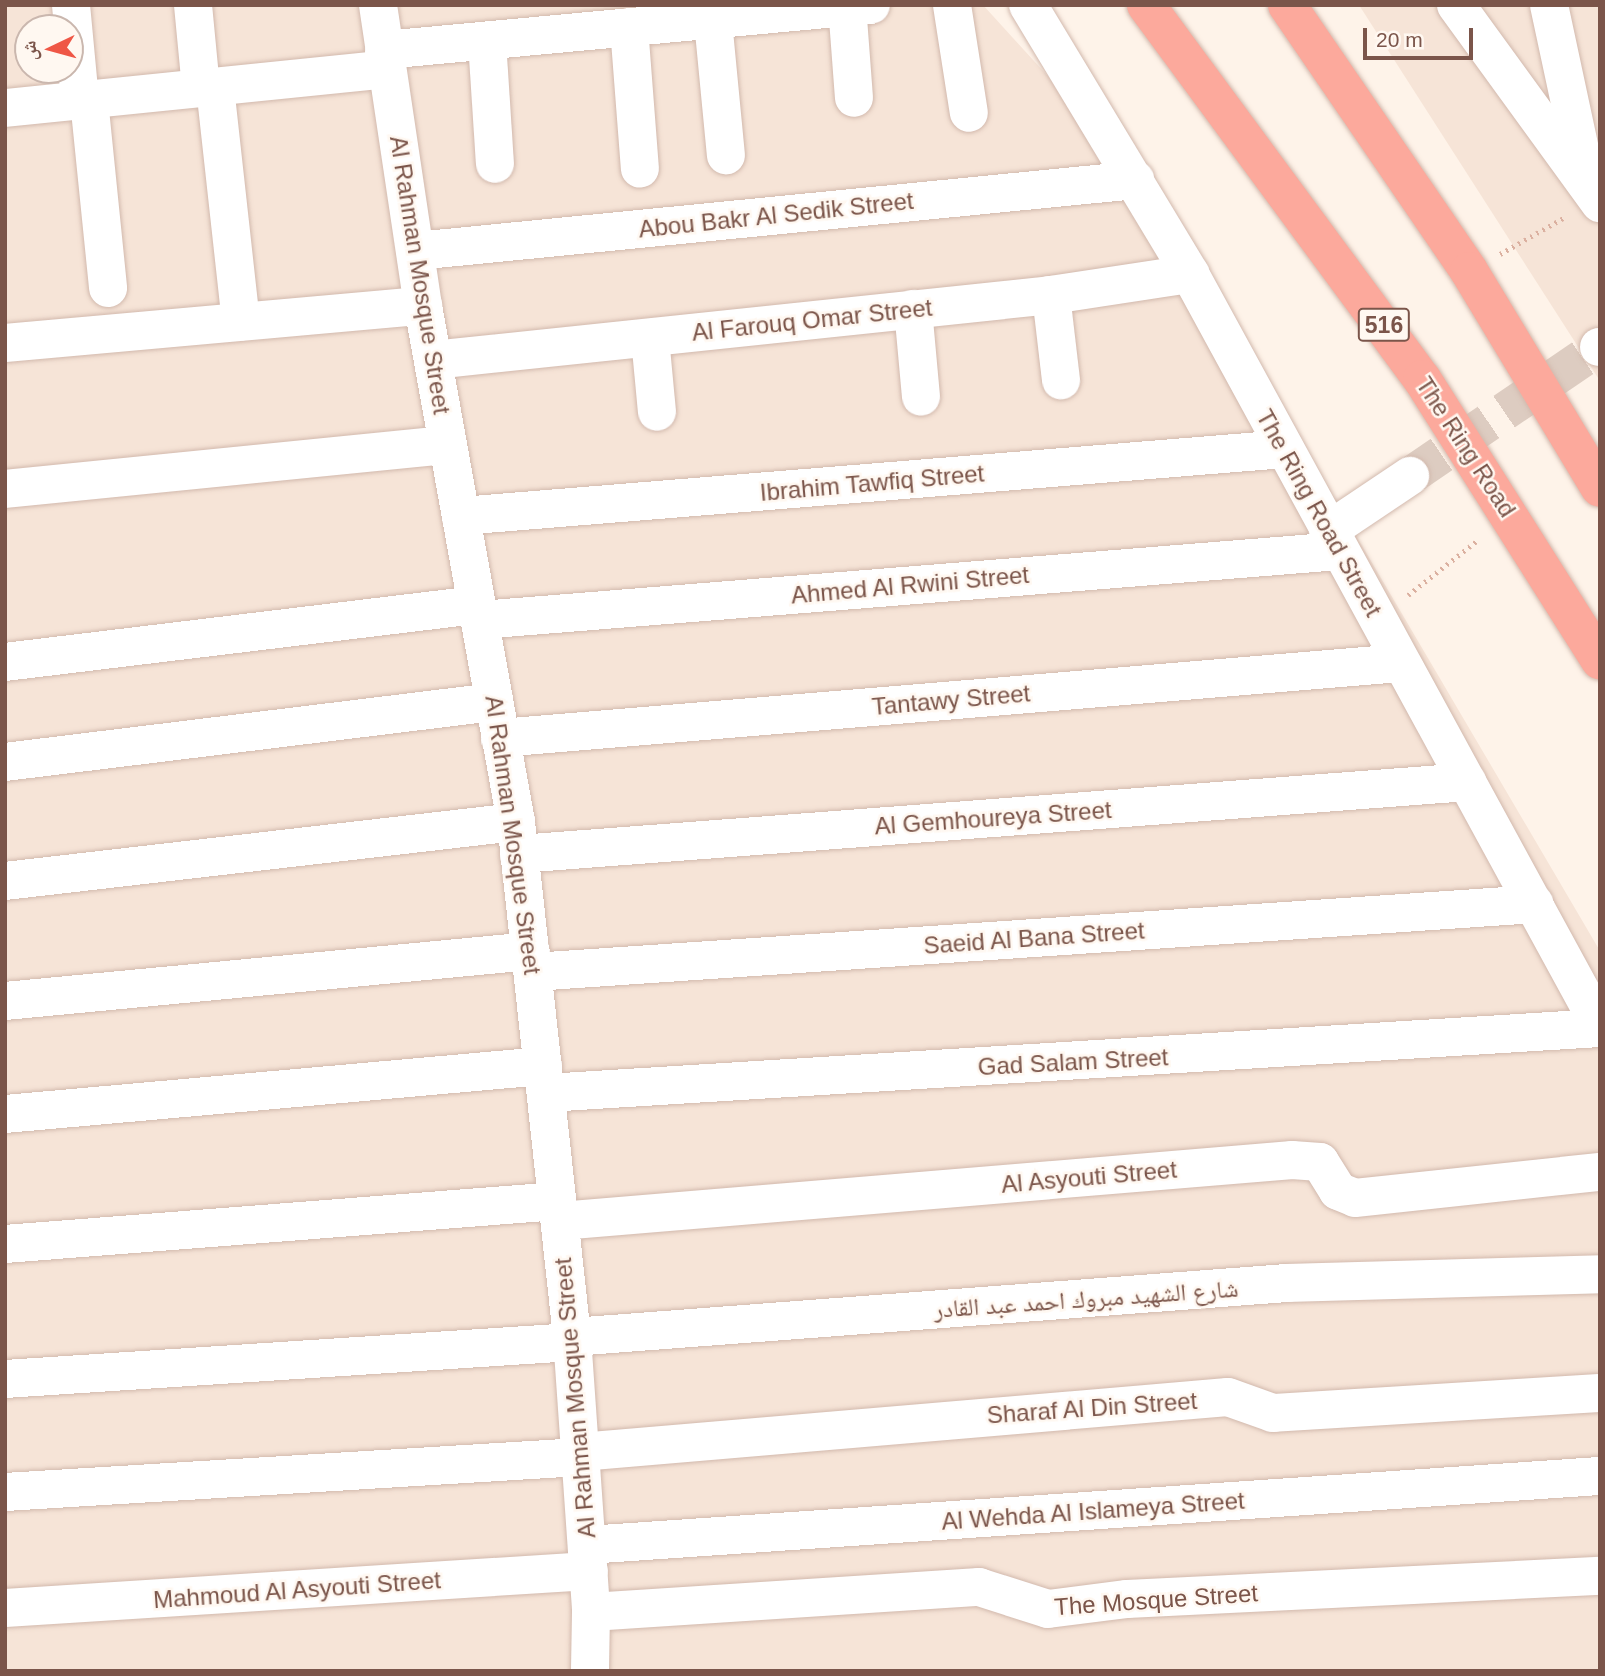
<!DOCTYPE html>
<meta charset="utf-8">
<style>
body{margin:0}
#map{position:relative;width:1605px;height:1676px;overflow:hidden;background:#fef3e9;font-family:Helvetica,"Noto Naskh Arabic",sans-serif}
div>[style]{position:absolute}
.residential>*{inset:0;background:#f6e4d7}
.minor-tunnel>*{height:38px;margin-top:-19px;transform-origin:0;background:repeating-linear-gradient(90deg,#ddccc1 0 38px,transparent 0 57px)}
.path>*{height:4.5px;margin-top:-2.25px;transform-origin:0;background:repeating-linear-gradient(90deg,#dbb0a0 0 2px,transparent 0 7px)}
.roads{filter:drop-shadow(0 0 2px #d2b9ad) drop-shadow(0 0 2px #d2b9ad)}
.minor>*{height:38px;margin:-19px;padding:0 19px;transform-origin:19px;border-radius:19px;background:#fff}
.highway>*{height:38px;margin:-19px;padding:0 19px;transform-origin:19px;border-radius:19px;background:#fca99c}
span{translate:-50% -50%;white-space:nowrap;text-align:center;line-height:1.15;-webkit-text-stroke:5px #fff8f1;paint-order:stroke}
.shield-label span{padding:2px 5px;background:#fff8f1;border:2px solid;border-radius:5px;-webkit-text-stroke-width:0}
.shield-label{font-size:23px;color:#7b554a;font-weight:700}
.street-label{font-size:24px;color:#7b554a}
.frame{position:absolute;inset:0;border:7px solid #7b554a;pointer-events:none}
.north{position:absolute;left:14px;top:14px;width:70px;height:70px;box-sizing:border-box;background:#fff8f1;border:2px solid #cab7ae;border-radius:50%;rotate:265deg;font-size:19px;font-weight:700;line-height:28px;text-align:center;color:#7b554a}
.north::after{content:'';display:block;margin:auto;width:24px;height:32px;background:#ef5746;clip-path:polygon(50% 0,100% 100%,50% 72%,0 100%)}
.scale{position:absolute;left:1363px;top:28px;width:110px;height:32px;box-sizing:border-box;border:4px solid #7b554a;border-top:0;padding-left:9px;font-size:21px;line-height:24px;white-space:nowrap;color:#7b554a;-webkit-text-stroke:5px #fff8f1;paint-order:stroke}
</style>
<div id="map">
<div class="residential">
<div style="clip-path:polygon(evenodd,5px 5px,983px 5px,1156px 195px,1600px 951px,1600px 1671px,5px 1671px,5px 5px,28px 28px,70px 28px,70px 70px,28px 70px,28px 28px)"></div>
<div style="clip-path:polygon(1359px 5px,1600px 5px,1600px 381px)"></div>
</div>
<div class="minor-tunnel">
<div style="left:1410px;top:476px;width:229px;rotate:-34.3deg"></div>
</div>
<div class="path">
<div style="left:1500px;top:254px;width:75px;rotate:-29.6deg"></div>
<div style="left:1408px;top:595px;width:89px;rotate:-38.2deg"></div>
</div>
<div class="roads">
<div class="minor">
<div style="left:71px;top:5px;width:95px;rotate:84.6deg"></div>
<div style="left:193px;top:5px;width:83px;rotate:84.5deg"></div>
<div style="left:378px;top:5px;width:304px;rotate:81.5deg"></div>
<div style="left:423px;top:306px;width:524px;rotate:79.78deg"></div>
<div style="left:516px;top:822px;width:518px;rotate:83.79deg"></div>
<div style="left:572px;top:1337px;width:276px;rotate:86deg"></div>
<div style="left:591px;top:1612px;width:59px;rotate:91deg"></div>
<div style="left:847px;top:5px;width:93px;rotate:85.7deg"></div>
<div style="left:952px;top:5px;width:109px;rotate:81.1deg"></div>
<div style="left:1028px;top:5px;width:314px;rotate:58.9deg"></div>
<div style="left:1190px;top:274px;width:857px;rotate:61.4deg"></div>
<div style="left:1456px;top:5px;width:245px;rotate:54deg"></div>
<div style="left:1549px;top:5px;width:163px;rotate:77.9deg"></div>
<div style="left:713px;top:21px;width:135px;rotate:84.5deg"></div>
<div style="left:629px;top:27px;width:142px;rotate:85.6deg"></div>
<div style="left:487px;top:41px;width:123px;rotate:86.3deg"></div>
<div style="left:384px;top:50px;width:489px;rotate:-5.3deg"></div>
<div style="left:215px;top:87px;width:236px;rotate:83.7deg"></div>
<div style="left:89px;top:100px;width:189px;rotate:84.2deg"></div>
<div style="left:5px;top:108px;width:383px;rotate:-5.8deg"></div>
<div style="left:416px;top:251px;width:723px;rotate:-5.63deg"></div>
<div style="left:1051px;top:295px;width:86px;rotate:83.3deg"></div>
<div style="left:913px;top:309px;width:88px;rotate:84.8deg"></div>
<div style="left:650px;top:338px;width:74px;rotate:84.6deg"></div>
<div style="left:5px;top:343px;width:420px;rotate:-5.1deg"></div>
<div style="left:1599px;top:347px;width:1px"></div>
<div style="left:433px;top:360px;width:621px;rotate:-6deg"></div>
<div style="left:1051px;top:295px;width:141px;rotate:-8.6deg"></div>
<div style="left:5px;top:489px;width:444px;rotate:-5.7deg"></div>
<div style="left:461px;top:516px;width:826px;rotate:-4.65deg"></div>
<div style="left:1328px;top:531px;width:99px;rotate:-33.9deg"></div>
<div style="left:480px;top:620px;width:862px;rotate:-4.59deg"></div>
<div style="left:5px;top:662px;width:475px;rotate:-6.9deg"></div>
<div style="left:500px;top:738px;width:904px;rotate:-4.76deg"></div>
<div style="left:5px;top:762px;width:493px;rotate:-7deg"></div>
<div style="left:519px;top:854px;width:951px;rotate:-4.34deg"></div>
<div style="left:5px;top:881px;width:514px;rotate:-6.59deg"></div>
<div style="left:533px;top:972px;width:1004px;rotate:-3.88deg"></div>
<div style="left:5px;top:1001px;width:528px;rotate:-5.43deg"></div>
<div style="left:546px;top:1093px;width:1056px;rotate:-3.53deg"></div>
<div style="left:5px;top:1114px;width:540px;rotate:-5.1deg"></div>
<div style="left:560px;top:1221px;width:735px;rotate:-4.76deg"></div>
<div style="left:1292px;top:1160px;width:28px;rotate:4deg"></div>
<div style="left:1320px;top:1162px;width:34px;rotate:58deg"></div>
<div style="left:1338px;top:1191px;width:18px;rotate:22deg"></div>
<div style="left:1355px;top:1198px;width:246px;rotate:-6.1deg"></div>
<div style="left:5px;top:1244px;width:554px;rotate:-4.45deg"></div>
<div style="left:572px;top:1337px;width:717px;rotate:-4.32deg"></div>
<div style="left:1287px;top:1283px;width:313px;rotate:-1.6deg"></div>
<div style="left:5px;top:1379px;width:569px;rotate:-3.73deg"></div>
<div style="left:580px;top:1452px;width:650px;rotate:-4.85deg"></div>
<div style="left:1228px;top:1397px;width:48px;rotate:19.6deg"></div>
<div style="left:1273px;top:1413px;width:328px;rotate:-3.5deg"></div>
<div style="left:5px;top:1492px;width:577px;rotate:-3.48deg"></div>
<div style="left:587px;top:1545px;width:1015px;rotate:-3.9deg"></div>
<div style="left:5px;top:1608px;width:585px;rotate:-3.63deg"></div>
<div style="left:591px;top:1612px;width:389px;rotate:-3.7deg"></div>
<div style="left:979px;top:1587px;width:72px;rotate:17.7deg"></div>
<div style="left:1048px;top:1609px;width:80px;rotate:-7.2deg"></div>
<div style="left:1127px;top:1599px;width:474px;rotate:-2.8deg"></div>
</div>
<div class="highway">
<div style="left:1146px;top:5px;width:465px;rotate:53.6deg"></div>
<div style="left:1422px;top:379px;width:333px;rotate:57.7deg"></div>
<div style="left:1287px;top:5px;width:322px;rotate:55.6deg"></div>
<div style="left:1469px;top:271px;width:253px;rotate:58.9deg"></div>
</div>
</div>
<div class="shield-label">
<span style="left:1384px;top:325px">516</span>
</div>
<div class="street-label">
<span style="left:776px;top:215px;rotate:-6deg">Abou Bakr Al Sedik Street</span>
<span style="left:420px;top:275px;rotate:81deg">Al Rahman Mosque Street</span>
<span style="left:812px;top:320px;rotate:-6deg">Al Farouq Omar Street</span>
<span style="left:1466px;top:447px;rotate:57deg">The Ring Road</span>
<span style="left:872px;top:483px;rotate:-5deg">Ibrahim Tawfiq Street</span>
<span style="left:1319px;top:513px;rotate:61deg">The Ring Road Street</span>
<span style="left:910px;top:585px;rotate:-5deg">Ahmed Al Rwini Street</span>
<span style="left:951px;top:700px;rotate:-5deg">Tantawy Street</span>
<span style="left:993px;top:818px;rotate:-4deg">Al Gemhoureya Street</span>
<span style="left:513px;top:835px;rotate:82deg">Al Rahman Mosque Street</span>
<span style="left:1034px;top:938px;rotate:-4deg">Saeid Al Bana Street</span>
<span style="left:1073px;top:1062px;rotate:-3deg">Gad Salam Street</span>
<span style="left:1089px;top:1177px;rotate:-5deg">Al Asyouti Street</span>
<span style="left:1086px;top:1299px;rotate:-4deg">شارع الشهيد مبروك احمد عبد القادر</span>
<span style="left:575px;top:1398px;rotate:-95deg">Al Rahman Mosque Street</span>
<span style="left:1092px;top:1408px;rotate:-4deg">Sharaf Al Din Street</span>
<span style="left:1093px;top:1511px;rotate:-4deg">Al Wehda Al Islameya Street</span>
<span style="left:297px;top:1590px;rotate:-4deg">Mahmoud Al Asyouti Street</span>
<span style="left:1156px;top:1600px;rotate:-4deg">The Mosque Street</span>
</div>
<div class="frame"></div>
<div class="north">ش</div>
<div class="scale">20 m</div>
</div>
